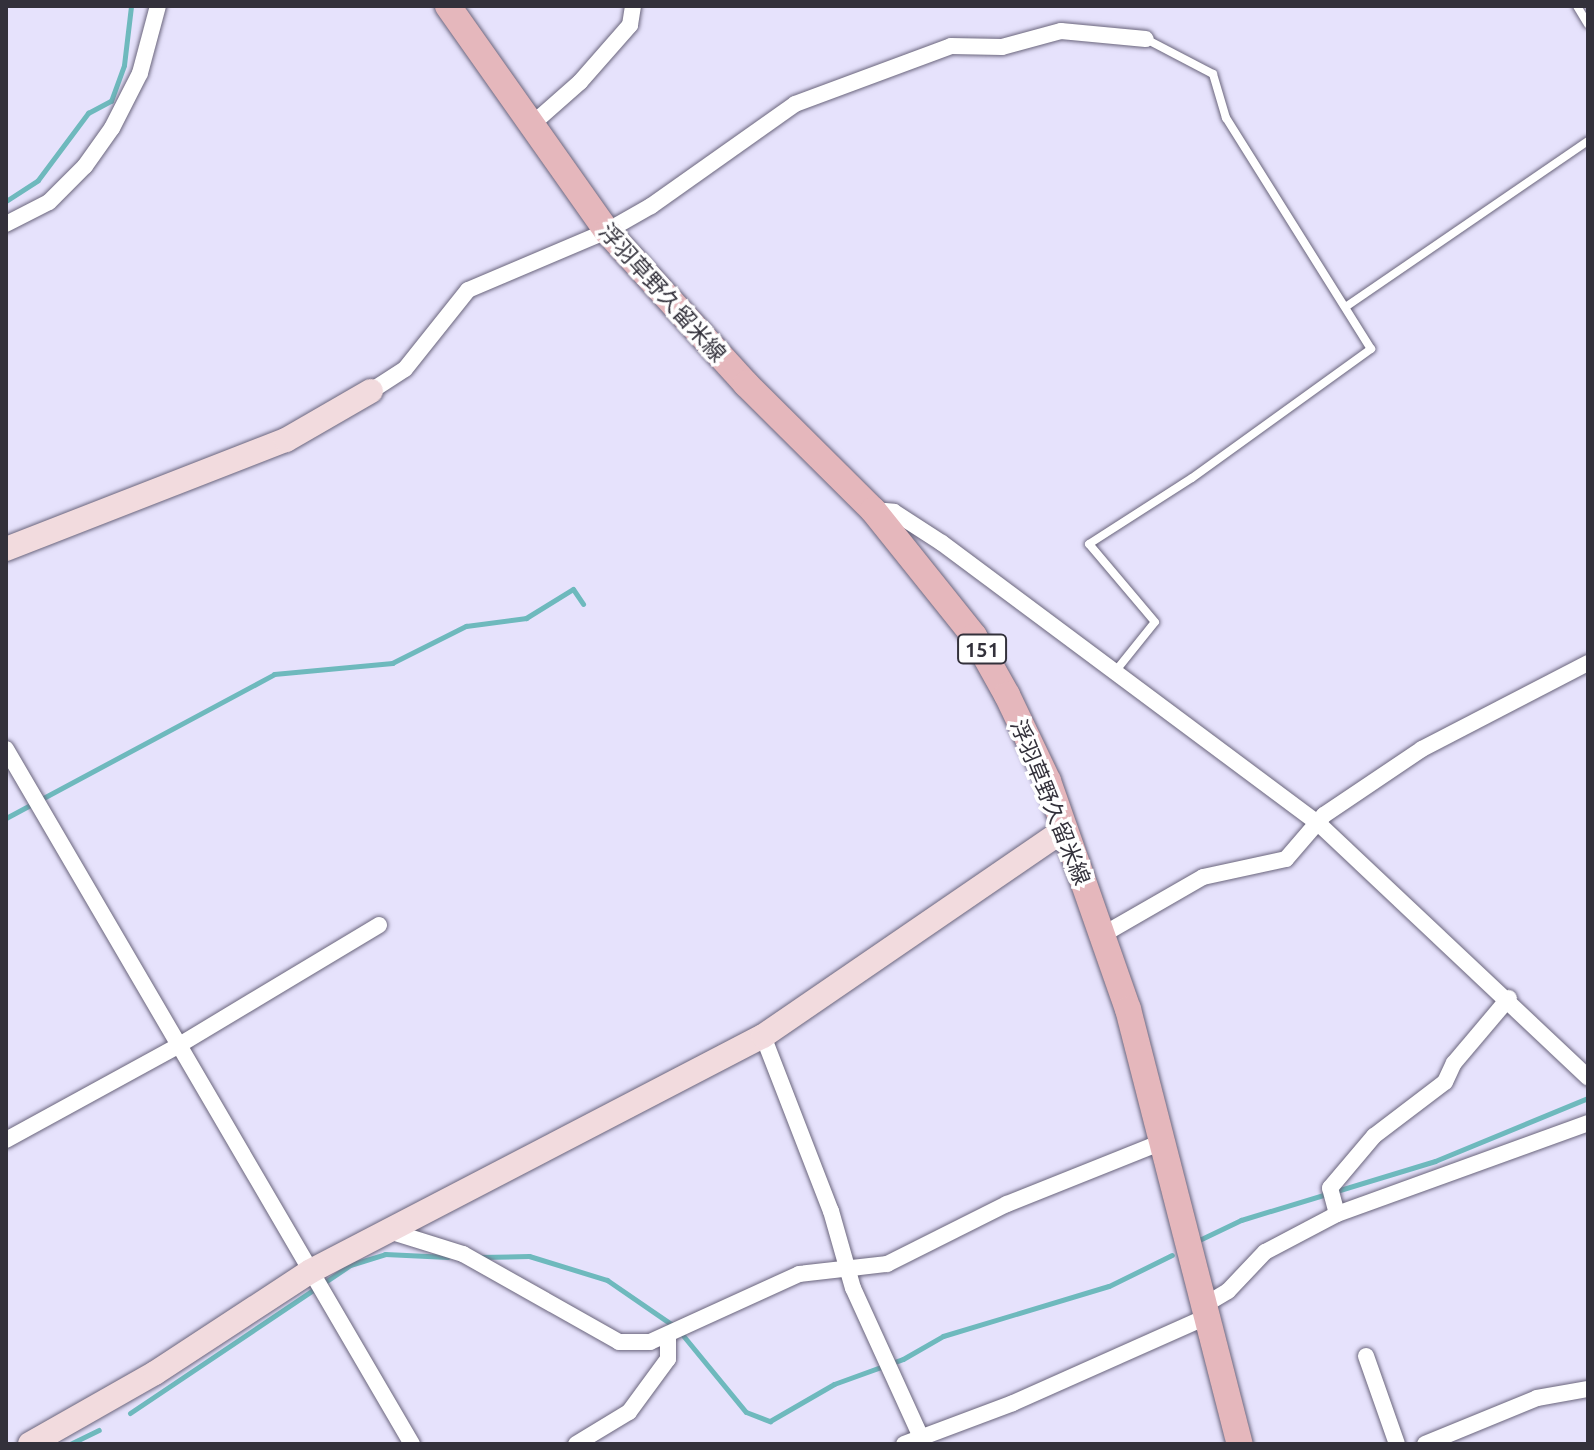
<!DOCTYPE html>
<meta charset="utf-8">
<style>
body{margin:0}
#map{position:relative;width:1594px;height:1450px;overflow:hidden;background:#e6e2fc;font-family:Ubuntu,"Noto Sans JP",sans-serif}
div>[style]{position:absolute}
.stream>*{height:5px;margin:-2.5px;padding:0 2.5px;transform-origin:2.5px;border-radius:2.5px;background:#6eb9bd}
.roads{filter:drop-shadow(0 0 2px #6a657c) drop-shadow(0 0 2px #6a657c)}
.lane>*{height:8px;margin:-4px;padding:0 4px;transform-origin:4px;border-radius:4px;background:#fff}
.street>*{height:16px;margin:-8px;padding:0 8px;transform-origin:8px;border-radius:8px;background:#fff}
.secondary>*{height:24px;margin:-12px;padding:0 12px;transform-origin:12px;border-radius:12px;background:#f2dbde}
.primary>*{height:26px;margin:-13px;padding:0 13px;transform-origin:13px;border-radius:13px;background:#e5b7bc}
span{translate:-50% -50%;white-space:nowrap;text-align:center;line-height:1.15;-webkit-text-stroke:7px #fff;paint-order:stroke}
.shield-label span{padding:2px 6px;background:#fff;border:2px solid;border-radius:6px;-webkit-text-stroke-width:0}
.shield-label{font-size:20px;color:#33313b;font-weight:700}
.street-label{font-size:22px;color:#33313b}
.frame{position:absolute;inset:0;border:8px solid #33313b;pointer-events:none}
</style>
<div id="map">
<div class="stream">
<div style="left:6px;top:201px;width:38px;rotate:-33deg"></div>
<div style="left:38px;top:180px;width:84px;rotate:-53.3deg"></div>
<div style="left:88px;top:113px;width:26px;rotate:-28deg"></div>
<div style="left:111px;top:101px;width:38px;rotate:-70deg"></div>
<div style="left:124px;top:65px;width:59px;rotate:-83.2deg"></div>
<div style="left:6px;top:818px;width:304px;rotate:-28.2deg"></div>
<div style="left:274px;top:674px;width:119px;rotate:-5.3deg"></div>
<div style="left:392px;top:663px;width:83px;rotate:-26.6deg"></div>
<div style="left:466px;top:626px;width:61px;rotate:-7.6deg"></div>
<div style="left:526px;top:618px;width:55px;rotate:-31.7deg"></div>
<div style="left:573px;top:589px;width:18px;rotate:56deg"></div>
<div style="left:1195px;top:1242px;width:51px;rotate:-25.6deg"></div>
<div style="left:1241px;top:1220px;width:203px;rotate:-16.9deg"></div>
<div style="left:1435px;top:1161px;width:165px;rotate:-22.4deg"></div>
<div style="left:478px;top:1257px;width:51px;rotate:-1.1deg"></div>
<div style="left:529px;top:1256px;width:82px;rotate:17.1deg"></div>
<div style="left:607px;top:1280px;width:81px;rotate:34.5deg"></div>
<div style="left:681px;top:1333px;width:102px;rotate:50.6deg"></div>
<div style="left:746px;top:1412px;width:26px;rotate:21deg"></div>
<div style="left:770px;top:1421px;width:74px;rotate:-30deg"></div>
<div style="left:834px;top:1384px;width:73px;rotate:-19.9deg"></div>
<div style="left:903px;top:1359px;width:46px;rotate:-29.9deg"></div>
<div style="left:943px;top:1336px;width:173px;rotate:-16.8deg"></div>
<div style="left:1109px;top:1286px;width:70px;rotate:-26.2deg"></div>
<div style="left:130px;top:1413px;width:265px;rotate:-33.9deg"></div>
<div style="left:350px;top:1265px;width:37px;rotate:-17deg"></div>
<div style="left:385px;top:1254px;width:63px;rotate:2.7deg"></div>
<div style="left:70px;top:1444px;width:32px;rotate:-26deg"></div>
</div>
<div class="roads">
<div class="lane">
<div style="left:1577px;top:6px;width:21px;rotate:59deg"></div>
<div style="left:1347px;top:306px;width:292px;rotate:-34.4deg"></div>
<div style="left:1114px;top:673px;width:65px;rotate:-51.2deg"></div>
<div style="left:1155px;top:622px;width:102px;rotate:-130.2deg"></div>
<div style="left:1089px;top:544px;width:122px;rotate:-32.7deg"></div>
<div style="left:1192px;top:478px;width:221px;rotate:-35.8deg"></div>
<div style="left:1371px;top:349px;width:273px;rotate:-122.1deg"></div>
<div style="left:1226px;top:118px;width:46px;rotate:-106.5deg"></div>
<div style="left:1213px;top:74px;width:76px;rotate:-152.4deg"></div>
</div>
<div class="street">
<div style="left:529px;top:127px;width:68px;rotate:-41.4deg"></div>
<div style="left:580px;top:82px;width:76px;rotate:-48.7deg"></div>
<div style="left:630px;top:25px;width:19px;rotate:-81deg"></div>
<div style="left:6px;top:224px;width:48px;rotate:-27.1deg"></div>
<div style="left:49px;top:202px;width:51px;rotate:-45deg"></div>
<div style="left:85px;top:166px;width:47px;rotate:-54.6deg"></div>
<div style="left:112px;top:128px;width:62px;rotate:-63deg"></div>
<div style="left:140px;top:73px;width:69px;rotate:-75deg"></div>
<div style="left:371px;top:391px;width:40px;rotate:-32.9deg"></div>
<div style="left:405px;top:369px;width:101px;rotate:-51.4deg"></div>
<div style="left:468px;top:290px;width:151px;rotate:-23deg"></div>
<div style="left:607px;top:231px;width:51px;rotate:-29.6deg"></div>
<div style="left:651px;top:206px;width:176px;rotate:-35.3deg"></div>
<div style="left:795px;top:104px;width:166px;rotate:-20.4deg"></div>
<div style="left:951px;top:46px;width:51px;rotate:1.1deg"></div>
<div style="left:1002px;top:47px;width:61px;rotate:-15.2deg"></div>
<div style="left:1061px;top:31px;width:85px;rotate:5.4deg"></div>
<div style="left:873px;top:510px;width:21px;rotate:5deg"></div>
<div style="left:894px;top:512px;width:57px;rotate:32.9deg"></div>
<div style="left:942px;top:543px;width:469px;rotate:36.7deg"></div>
<div style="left:1318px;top:823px;width:371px;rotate:43.3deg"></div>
<div style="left:6px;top:749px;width:805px;rotate:59.71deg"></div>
<div style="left:1104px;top:934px;width:114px;rotate:-29.9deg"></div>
<div style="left:1203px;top:877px;width:85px;rotate:-12.2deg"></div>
<div style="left:1286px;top:859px;width:58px;rotate:-49.2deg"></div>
<div style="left:1324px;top:815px;width:118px;rotate:-34deg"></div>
<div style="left:1422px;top:749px;width:187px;rotate:-27.4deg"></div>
<div style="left:763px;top:1036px;width:188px;rotate:68.8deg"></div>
<div style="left:831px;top:1211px;width:80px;rotate:74.1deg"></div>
<div style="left:853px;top:1288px;width:164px;rotate:65.5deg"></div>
<div style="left:6px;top:1140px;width:200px;rotate:-28.7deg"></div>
<div style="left:181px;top:1044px;width:231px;rotate:-31deg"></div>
<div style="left:1337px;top:1214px;width:27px;rotate:-105deg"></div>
<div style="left:1330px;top:1188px;width:68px;rotate:-49.8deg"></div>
<div style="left:1374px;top:1136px;width:89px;rotate:-37.3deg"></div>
<div style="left:1445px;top:1082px;width:21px;rotate:-65deg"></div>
<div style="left:1454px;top:1063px;width:85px;rotate:-49.8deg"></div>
<div style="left:386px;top:1230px;width:81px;rotate:17.3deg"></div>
<div style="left:463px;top:1254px;width:179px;rotate:29.4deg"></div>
<div style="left:619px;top:1342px;width:31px"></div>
<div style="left:650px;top:1342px;width:164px;rotate:-24.5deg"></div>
<div style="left:799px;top:1274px;width:89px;rotate:-6.5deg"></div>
<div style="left:887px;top:1264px;width:134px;rotate:-26.6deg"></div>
<div style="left:1007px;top:1204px;width:167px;rotate:-21.8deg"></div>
<div style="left:1203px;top:1306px;width:29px;rotate:-31deg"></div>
<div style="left:1228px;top:1291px;width:54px;rotate:-46.5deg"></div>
<div style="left:1265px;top:1252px;width:81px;rotate:-27.8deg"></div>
<div style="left:1337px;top:1214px;width:267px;rotate:-19.9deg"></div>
<div style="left:1366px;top:1356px;width:93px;rotate:70.6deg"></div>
<div style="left:576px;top:1444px;width:62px;rotate:-31.1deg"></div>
<div style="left:629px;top:1412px;width:66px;rotate:-53.7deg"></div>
<div style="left:668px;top:1359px;width:21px;rotate:-90deg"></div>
<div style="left:904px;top:1444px;width:116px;rotate:-20.6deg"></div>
<div style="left:1013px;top:1403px;width:211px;rotate:-24deg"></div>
<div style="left:1425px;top:1444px;width:121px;rotate:-22.3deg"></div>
<div style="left:1537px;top:1398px;width:52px;rotate:-10deg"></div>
</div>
<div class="secondary">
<div style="left:6px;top:549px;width:300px;rotate:-21.3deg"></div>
<div style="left:286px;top:440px;width:98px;rotate:-30deg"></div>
<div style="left:30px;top:1444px;width:144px;rotate:-29.6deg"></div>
<div style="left:155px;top:1373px;width:186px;rotate:-33.2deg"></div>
<div style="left:311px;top:1271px;width:509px;rotate:-27.47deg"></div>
<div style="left:763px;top:1036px;width:366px;rotate:-34.4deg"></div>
</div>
<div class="primary">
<div style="left:448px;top:6px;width:276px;rotate:54.8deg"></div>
<div style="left:607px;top:231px;width:207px;rotate:47.7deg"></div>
<div style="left:746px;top:384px;width:179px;rotate:44.8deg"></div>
<div style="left:873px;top:510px;width:161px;rotate:51.3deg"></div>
<div style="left:974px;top:636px;width:68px;rotate:60.8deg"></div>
<div style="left:1007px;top:695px;width:95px;rotate:64.5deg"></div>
<div style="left:1048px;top:781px;width:242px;rotate:70.7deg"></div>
<div style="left:1128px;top:1009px;width:449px;rotate:75.6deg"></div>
</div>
</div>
<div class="shield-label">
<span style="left:982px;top:649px">151</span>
</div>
<div class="street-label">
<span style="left:663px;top:292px;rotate:48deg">浮羽草野久留米線</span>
<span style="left:1051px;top:802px;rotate:68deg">浮羽草野久留米線</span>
</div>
<div class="frame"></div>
</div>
